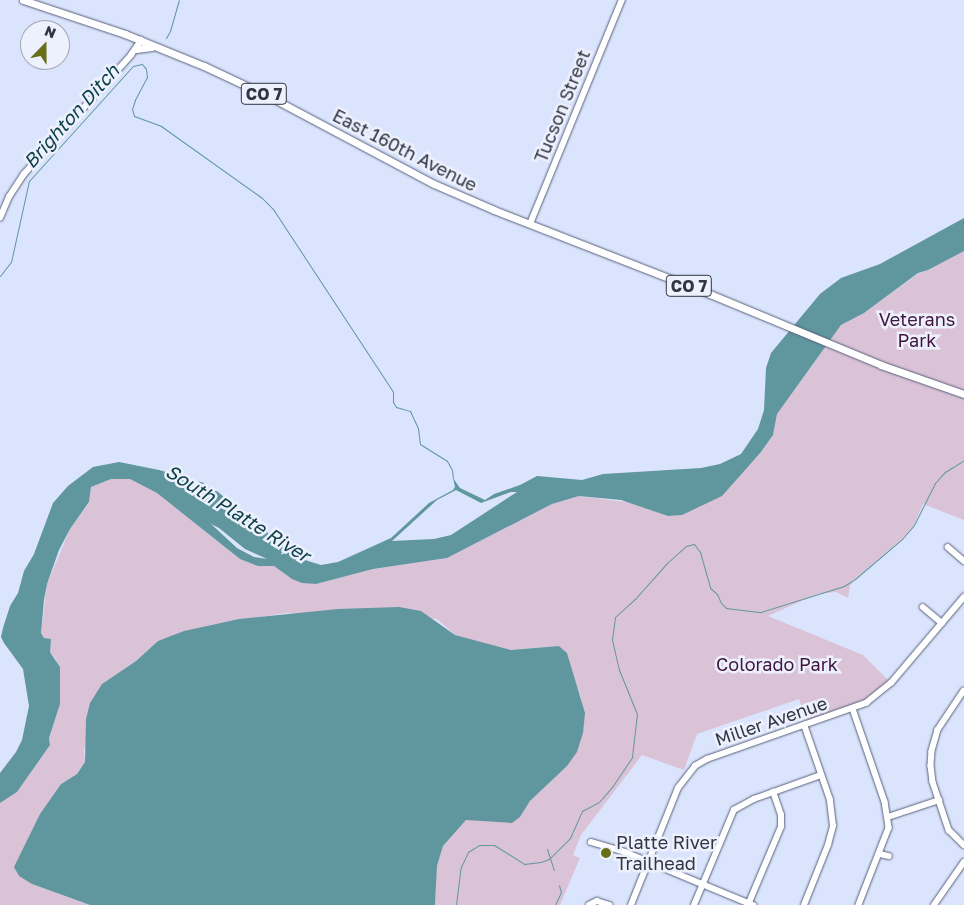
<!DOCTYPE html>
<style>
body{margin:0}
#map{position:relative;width:964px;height:905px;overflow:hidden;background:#dbe4fd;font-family:"Golos Text",sans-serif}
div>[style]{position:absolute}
.green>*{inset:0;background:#dbc3d7}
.water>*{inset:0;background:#60969e}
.stream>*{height:1px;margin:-0.5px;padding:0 0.5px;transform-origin:0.5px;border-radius:0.5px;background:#60969e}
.roads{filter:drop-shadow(0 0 1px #57617b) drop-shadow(0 0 1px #57617b)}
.minor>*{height:5.5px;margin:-2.75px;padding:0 2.75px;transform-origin:2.75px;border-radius:2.75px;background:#fff}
.major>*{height:7px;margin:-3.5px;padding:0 3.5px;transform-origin:3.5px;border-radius:3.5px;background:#fff}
.dots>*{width:14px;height:14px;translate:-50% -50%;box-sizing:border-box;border:2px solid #edf1fe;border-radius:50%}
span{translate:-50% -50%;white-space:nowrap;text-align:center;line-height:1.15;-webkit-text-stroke:5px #edf1fe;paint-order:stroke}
.shield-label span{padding:1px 4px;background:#edf1fe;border:1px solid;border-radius:4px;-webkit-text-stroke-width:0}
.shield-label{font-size:16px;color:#313642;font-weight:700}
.street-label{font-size:18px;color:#313642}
.park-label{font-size:18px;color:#41153d}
.poi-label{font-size:18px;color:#313642}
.left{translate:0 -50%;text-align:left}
.water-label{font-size:19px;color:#0f4148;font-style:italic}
.north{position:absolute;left:20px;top:20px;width:50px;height:50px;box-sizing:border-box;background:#edf1fe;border:1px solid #a2a6b3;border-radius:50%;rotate:22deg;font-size:14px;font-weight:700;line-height:20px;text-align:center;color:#313642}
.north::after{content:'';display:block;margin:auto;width:18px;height:22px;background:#677018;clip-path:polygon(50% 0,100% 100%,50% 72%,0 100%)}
</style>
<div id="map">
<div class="green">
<div style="clip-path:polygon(964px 250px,964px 520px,923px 504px,914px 525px,902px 539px,855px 579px,850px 586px,848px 598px,836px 592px,817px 594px,768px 616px,863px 655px,891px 683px,877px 697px,808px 724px,799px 699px,697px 734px,684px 770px,642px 755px,581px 835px,573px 855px,580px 858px,560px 905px,435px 905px,437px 866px,443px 846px,466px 820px,520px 817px,530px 801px,567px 766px,581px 697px,569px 667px,567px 653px,559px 646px,511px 650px,480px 643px,455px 635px,437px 619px,286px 613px,210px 625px,158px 641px,136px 661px,102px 684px,84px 751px,85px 762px,77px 774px,62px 783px,32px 884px,90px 905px,0 905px,0 803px,17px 792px,50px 745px,49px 738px,60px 704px,60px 676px,56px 659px,50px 652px,49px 645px,41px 633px,47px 584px,70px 529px,89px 503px,91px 487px,111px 479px,130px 479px,157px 493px,240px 559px,265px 566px,274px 566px,292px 579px,316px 584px,373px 569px,447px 558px,552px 504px,579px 496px,633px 503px,668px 516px,682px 515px,739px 476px,761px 452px,773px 435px,777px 414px,841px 325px,864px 313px,919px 273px,928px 270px)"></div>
</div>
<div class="water">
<div style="clip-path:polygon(evenodd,964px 218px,964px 251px,928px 270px,918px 273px,864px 313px,841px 325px,777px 414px,773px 435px,761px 452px,722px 496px,682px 515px,668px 516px,621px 500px,579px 496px,552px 504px,447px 558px,373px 569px,316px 584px,302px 583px,292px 579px,274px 566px,258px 566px,240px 559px,157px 493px,130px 479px,111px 479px,91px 487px,89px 502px,70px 529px,59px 550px,47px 584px,44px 600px,41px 633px,44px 638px,51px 639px,50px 652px,60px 667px,60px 704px,49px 738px,50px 745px,17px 792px,0 803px,0 773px,16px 752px,22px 740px,29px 706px,23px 669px,4px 643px,1px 637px,3px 628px,10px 606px,18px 593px,24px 571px,34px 554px,53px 503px,68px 486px,93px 467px,119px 462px,159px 470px,204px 483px,218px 492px,286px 548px,305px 560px,321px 565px,338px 562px,391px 538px,429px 503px,453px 490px,455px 487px,453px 478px,460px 488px,485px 500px,494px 494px,520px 485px,537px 476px,582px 480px,603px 474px,701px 468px,720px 464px,741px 454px,758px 429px,764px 410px,766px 368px,771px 353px,820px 294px,841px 278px,880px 264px,964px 218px,456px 490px,481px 503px,511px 492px,517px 492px,451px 535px,434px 539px,392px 541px,437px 500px,456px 490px,964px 218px,211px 524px,219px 528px,245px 549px,267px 559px,254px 557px,237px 548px,211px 524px)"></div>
<div style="clip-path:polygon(399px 607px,421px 611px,455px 635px,511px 650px,559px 646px,567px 653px,585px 713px,583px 733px,577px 752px,567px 766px,530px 801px,520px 817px,512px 823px,466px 820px,443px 846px,437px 866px,435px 905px,90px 905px,32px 884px,19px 876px,14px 867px,40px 814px,61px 784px,77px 774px,85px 762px,86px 719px,90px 703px,102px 684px,136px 661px,158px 641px,184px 631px,239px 619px,338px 609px)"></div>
</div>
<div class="stream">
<div style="left:166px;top:38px;width:8px;rotate:-60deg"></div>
<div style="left:170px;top:31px;width:32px;rotate:-74deg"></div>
<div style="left:142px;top:64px;width:6px;rotate:51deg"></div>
<div style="left:146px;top:69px;width:8px;rotate:83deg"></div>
<div style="left:147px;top:77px;width:26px;rotate:118deg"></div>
<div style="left:135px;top:100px;width:9px;rotate:108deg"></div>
<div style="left:132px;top:109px;width:7px;rotate:74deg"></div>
<div style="left:134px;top:116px;width:29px;rotate:20deg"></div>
<div style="left:161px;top:126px;width:124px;rotate:35.5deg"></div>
<div style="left:262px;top:198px;width:16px;rotate:45deg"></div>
<div style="left:273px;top:209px;width:219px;rotate:56.7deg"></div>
<div style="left:393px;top:392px;width:10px;rotate:90deg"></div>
<div style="left:393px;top:402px;width:6px;rotate:59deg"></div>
<div style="left:396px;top:407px;width:15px;rotate:16deg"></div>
<div style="left:410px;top:411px;width:19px;rotate:65deg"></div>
<div style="left:418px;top:428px;width:16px;rotate:83deg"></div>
<div style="left:420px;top:444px;width:32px;rotate:32deg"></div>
<div style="left:447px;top:461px;width:10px;rotate:61deg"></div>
<div style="left:452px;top:470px;width:8px;rotate:83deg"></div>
<div style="left:0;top:276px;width:18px;rotate:-52deg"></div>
<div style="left:11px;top:262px;width:83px;rotate:-77.5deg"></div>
<div style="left:29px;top:181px;width:155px;rotate:-47.9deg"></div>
<div style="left:133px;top:66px;width:9px;rotate:-13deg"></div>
<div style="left:547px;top:849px;width:22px;rotate:72deg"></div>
<div style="left:456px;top:905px;width:38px;rotate:-83deg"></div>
<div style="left:461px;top:867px;width:17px;rotate:-65deg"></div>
<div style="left:468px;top:852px;width:13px;rotate:-32deg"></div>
<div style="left:479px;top:845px;width:15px"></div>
<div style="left:494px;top:845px;width:36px;rotate:32deg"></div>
<div style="left:524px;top:864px;width:17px;rotate:-7deg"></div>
<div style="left:541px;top:862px;width:9px;rotate:-21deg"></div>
<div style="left:549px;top:859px;width:30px;rotate:-45deg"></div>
<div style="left:570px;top:838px;width:30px;rotate:-66deg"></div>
<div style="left:582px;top:811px;width:19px;rotate:-28deg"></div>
<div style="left:599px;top:802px;width:20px;rotate:-49deg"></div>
<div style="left:612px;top:787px;width:36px;rotate:-56deg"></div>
<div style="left:632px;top:757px;width:43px;rotate:-83.4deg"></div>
<div style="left:637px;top:714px;width:48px;rotate:-112.2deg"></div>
<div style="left:619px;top:670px;width:32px;rotate:-103deg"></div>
<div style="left:612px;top:639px;width:22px;rotate:-82deg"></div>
<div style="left:615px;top:617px;width:27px;rotate:-42deg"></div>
<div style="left:635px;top:599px;width:48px;rotate:-48.4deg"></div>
<div style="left:667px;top:563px;width:25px;rotate:-42deg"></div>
<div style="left:686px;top:546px;width:8px;rotate:-14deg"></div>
<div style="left:694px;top:544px;width:10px;rotate:53deg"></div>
<div style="left:700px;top:552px;width:37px;rotate:74deg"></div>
<div style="left:710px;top:588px;width:9px;rotate:41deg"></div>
<div style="left:717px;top:594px;width:10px;rotate:66deg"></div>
<div style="left:721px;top:603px;width:7px;rotate:45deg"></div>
<div style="left:726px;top:608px;width:35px;rotate:7deg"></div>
<div style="left:761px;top:612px;width:87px;rotate:-17.4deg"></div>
<div style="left:844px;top:586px;width:13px;rotate:-32deg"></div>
<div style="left:855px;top:579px;width:62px;rotate:-40.4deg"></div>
<div style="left:902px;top:539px;width:18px;rotate:-49deg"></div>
<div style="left:914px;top:525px;width:47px;rotate:-63.4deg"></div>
<div style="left:935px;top:483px;width:15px;rotate:-48deg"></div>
<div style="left:945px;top:472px;width:22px;rotate:-32deg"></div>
<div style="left:555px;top:905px;width:14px;rotate:-65deg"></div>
<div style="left:561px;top:892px;width:7px;rotate:-106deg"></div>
</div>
<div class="roads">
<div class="minor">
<div style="left:0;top:218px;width:23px;rotate:-67deg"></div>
<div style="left:9px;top:197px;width:27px;rotate:-57deg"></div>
<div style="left:24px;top:174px;width:160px;rotate:-48deg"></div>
<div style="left:131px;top:55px;width:18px;rotate:-56deg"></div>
<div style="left:530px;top:224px;width:242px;rotate:-67.7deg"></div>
<div style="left:948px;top:547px;width:21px;rotate:41deg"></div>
<div style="left:923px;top:607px;width:25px;rotate:40deg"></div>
<div style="left:964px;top:691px;width:47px;rotate:123.7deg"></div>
<div style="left:938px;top:730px;width:22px;rotate:106deg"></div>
<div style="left:932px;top:751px;width:15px;rotate:94deg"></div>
<div style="left:931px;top:766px;width:16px;rotate:83deg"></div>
<div style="left:933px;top:782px;width:51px;rotate:71.6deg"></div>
<div style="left:949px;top:830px;width:21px;rotate:45deg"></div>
<div style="left:853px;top:709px;width:98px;rotate:71deg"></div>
<div style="left:885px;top:802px;width:26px;rotate:81deg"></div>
<div style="left:889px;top:828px;width:83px;rotate:111.3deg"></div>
<div style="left:888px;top:817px;width:54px;rotate:-18.4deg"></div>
<div style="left:591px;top:842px;width:35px;rotate:16deg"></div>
<div style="left:625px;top:852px;width:139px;rotate:22.5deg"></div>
<div style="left:880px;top:854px;width:9px;rotate:13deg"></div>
<div style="left:589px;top:905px;width:9px;rotate:-27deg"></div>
<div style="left:597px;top:901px;width:13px;rotate:18deg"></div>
<div style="left:631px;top:905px;width:126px;rotate:-68.1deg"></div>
<div style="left:678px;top:788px;width:28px;rotate:-52deg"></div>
<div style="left:695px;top:766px;width:14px;rotate:-30deg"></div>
<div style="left:707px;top:759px;width:169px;rotate:-19.4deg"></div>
<div style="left:866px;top:703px;width:32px;rotate:-39deg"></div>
<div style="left:891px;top:683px;width:113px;rotate:-49.7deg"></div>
<div style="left:694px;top:905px;width:103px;rotate:-67.2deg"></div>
<div style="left:734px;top:810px;width:23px;rotate:-29deg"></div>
<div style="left:754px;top:799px;width:71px;rotate:-19.7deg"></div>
<div style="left:748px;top:905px;width:85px;rotate:-67.1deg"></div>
<div style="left:781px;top:827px;width:12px;rotate:-90deg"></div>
<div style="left:781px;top:815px;width:24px;rotate:-109deg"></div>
<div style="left:804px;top:905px;width:65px;rotate:-68.2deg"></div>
<div style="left:828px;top:845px;width:20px;rotate:-75deg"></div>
<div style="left:833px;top:826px;width:26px;rotate:-97deg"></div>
<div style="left:830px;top:800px;width:79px;rotate:-109.1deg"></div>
<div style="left:934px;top:905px;width:52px;rotate:-55.1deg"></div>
</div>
<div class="major">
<div style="left:23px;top:0;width:108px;rotate:18.4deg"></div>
<div style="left:125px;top:34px;width:85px;rotate:22.1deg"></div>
<div style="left:204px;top:66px;width:75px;rotate:25.2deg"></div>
<div style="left:272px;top:98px;width:183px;rotate:28deg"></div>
<div style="left:434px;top:184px;width:65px;rotate:23.4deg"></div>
<div style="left:494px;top:210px;width:232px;rotate:21.3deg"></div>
<div style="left:710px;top:294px;width:185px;rotate:22.5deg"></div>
<div style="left:881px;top:365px;width:88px;rotate:19.3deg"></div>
<div style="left:136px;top:49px;width:16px;rotate:-7deg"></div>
</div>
</div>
<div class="dots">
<div style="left:606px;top:853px;background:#677018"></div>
</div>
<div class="shield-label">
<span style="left:264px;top:94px">CO 7</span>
<span style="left:689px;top:286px">CO 7</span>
</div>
<div class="street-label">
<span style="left:562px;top:106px;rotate:-68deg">Tucson Street</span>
<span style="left:405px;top:150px;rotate:27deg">East 160th Avenue</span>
<span style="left:771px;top:721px;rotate:-19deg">Miller Avenue</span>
</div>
<div class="park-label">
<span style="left:917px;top:330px">Veterans<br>Park</span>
<span style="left:777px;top:664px">Colorado Park</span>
</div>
<div class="poi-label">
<span class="left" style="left:616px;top:853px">Platte River<br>Trailhead</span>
</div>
<div class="water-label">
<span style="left:71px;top:116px;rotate:-48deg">Brighton Ditch</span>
<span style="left:238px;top:513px;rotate:32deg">South Platte River</span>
</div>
<div class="north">N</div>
</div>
